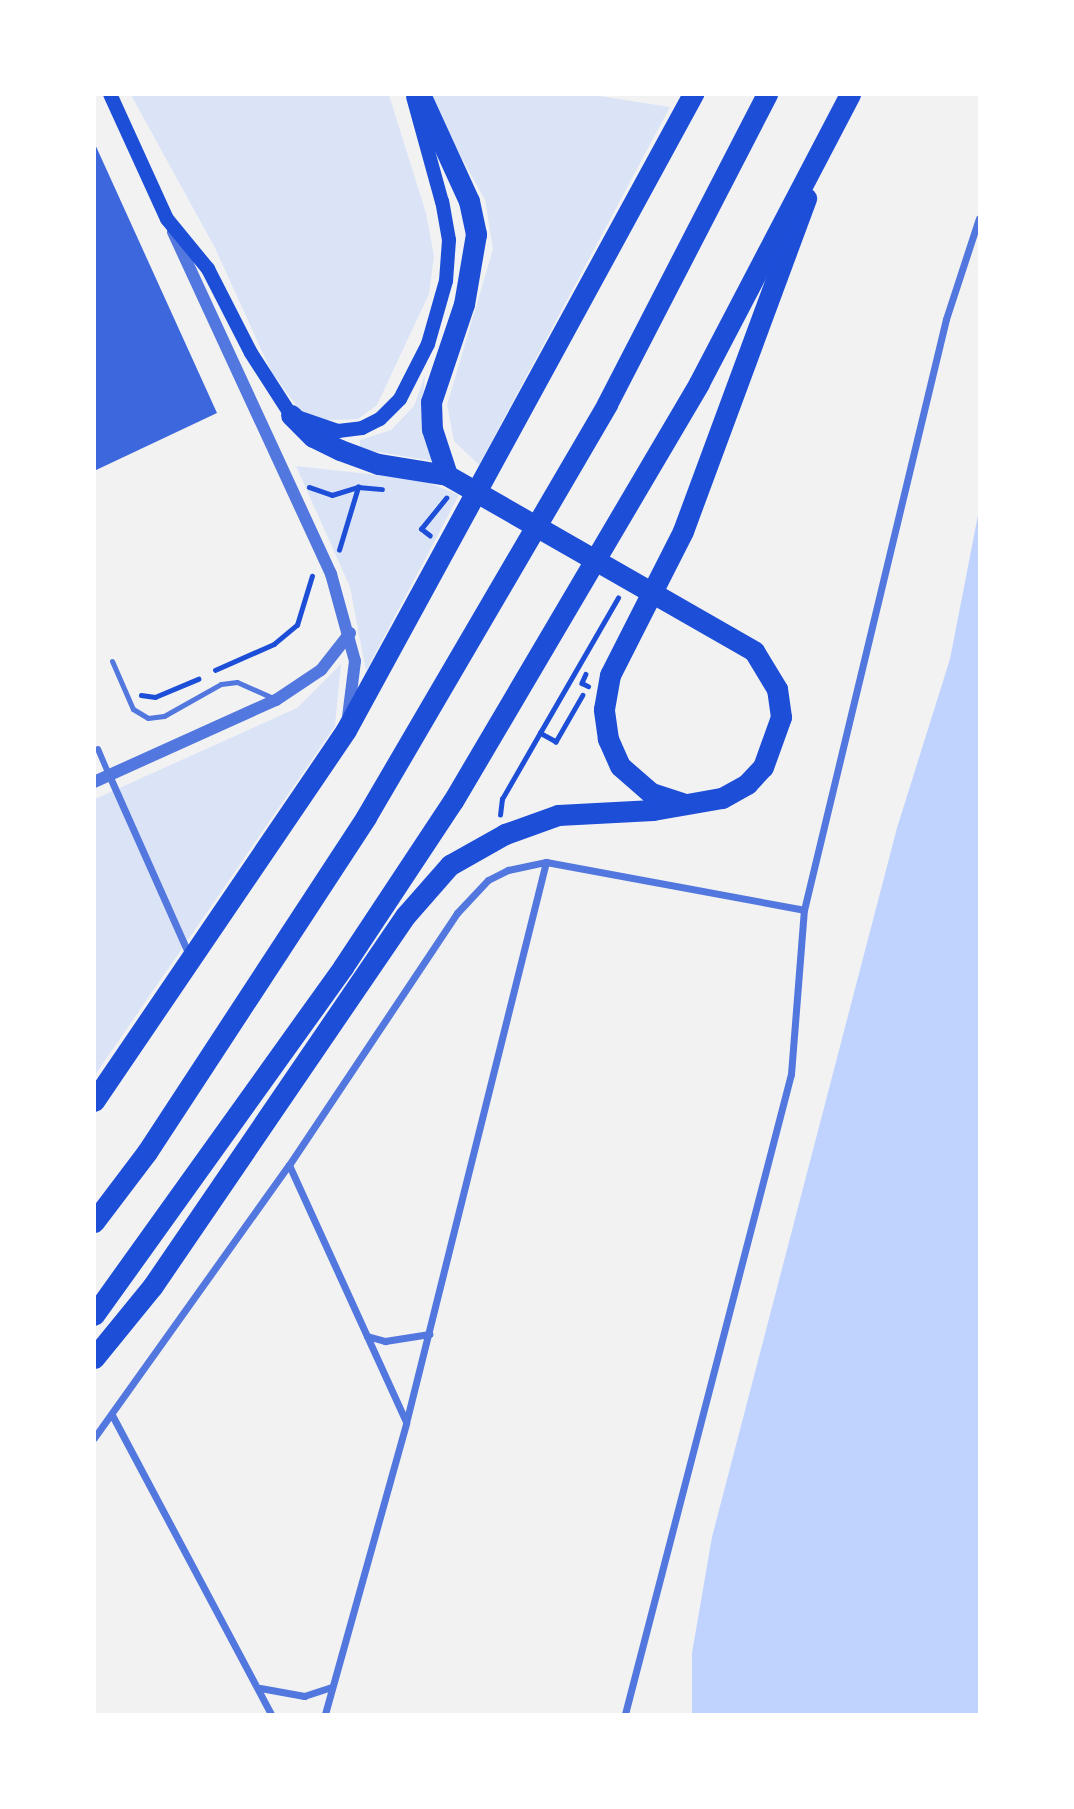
<!DOCTYPE html>
<style>
body{margin:0}
#map{position:relative;width:1074px;height:1809px;overflow:hidden;background:#f2f2f2;font-family:Lato,sans-serif}
div>[style]{position:absolute}
.green>*{inset:0;background:#dbe4f7}
.water>*{inset:0;background:#bfd3fe}
.building>*{inset:0;background:#3d67dc}
.path>*{height:4.5px;margin:-2.25px;padding:0 2.25px;transform-origin:2.25px;border-radius:2.25px;background:#1d4ed8}
.service>*{height:5px;margin:-2.5px;padding:0 2.5px;transform-origin:2.5px;border-radius:2.5px;background:#5277de}
.pedestrian>*{height:6px;margin:-3px;padding:0 3px;transform-origin:3px;border-radius:3px;background:#5277de}
.minor>*{height:7px;margin:-3.5px;padding:0 3.5px;transform-origin:3.5px;border-radius:3.5px;background:#5277de}
.tertiary>*{height:12px;margin:-6px;padding:0 6px;transform-origin:6px;border-radius:6px;background:#5277de}
.secondary>*{height:14px;margin:-7px;padding:0 7px;transform-origin:7px;border-radius:7px;background:#1d4ed8}
.motorway>*{height:21px;margin:-10.5px;padding:0 10.5px;transform-origin:10.5px;border-radius:10.5px;background:#1d4ed8}
span{translate:-50% -50%;white-space:nowrap;text-align:center;line-height:1.15;-webkit-text-stroke:7px #fff;paint-order:stroke}
.frame{position:absolute;inset:0;border:96px solid #fff;pointer-events:none}
</style>
<div id="map">
<div class="green">
<div style="clip-path:polygon(131px 95px,389px 95px,426px 213px,434px 256px,429px 294px,377px 405px,358px 419px,328px 420px,301px 412px,271px 371px,215px 248px)"></div>
<div style="clip-path:polygon(427px 95px,593px 95px,670px 107px,479px 465px,454px 441px,447px 405px,493px 249px,485px 200px)"></div>
<div style="clip-path:polygon(425px 375px,423px 399px,433px 461px,360px 449px,360px 440px,391px 430px,414px 406px)"></div>
<div style="clip-path:polygon(296px 466px,422px 480px,459px 495px,366px 671px,350px 587px)"></div>
<div style="clip-path:polygon(341px 664px,335px 726px,95px 1075px,95px 799px,297px 708px)"></div>
</div>
<div class="water">
<div style="clip-path:polygon(979px 510px,979px 1714px,692px 1714px,692px 1653px,712px 1537px,897px 828px,950px 659px)"></div>
</div>
<div class="building">
<div style="clip-path:polygon(94px 142px,217px 413px,94px 471px)"></div>
</div>
<div class="path">
<div style="left:309px;top:487px;width:24px;rotate:19deg"></div>
<div style="left:332px;top:495px;width:27px;rotate:-17deg"></div>
<div style="left:430px;top:536px;width:11px;rotate:-142deg"></div>
<div style="left:421px;top:529px;width:40px;rotate:-51deg"></div>
<div style="left:339px;top:550px;width:66px;rotate:-73.2deg"></div>
<div style="left:358px;top:487px;width:24px;rotate:5deg"></div>
<div style="left:215px;top:670px;width:64px;rotate:-23.8deg"></div>
<div style="left:274px;top:644px;width:30px;rotate:-40deg"></div>
<div style="left:297px;top:625px;width:51px;rotate:-73deg"></div>
<div style="left:586px;top:674px;width:10px;rotate:114deg"></div>
<div style="left:582px;top:683px;width:7px;rotate:27deg"></div>
<div style="left:141px;top:695px;width:14px;rotate:8deg"></div>
<div style="left:155px;top:697px;width:47px;rotate:-22.7deg"></div>
<div style="left:583px;top:695px;width:54px;rotate:119.9deg"></div>
<div style="left:556px;top:742px;width:18px;rotate:-151deg"></div>
<div style="left:540px;top:733px;width:156px;rotate:-60deg"></div>
<div style="left:500px;top:815px;width:16px;rotate:-83deg"></div>
<div style="left:502px;top:799px;width:76px;rotate:-60.1deg"></div>
</div>
<div class="service">
<div style="left:112px;top:661px;width:52px;rotate:66.4deg"></div>
<div style="left:133px;top:709px;width:17px;rotate:31deg"></div>
<div style="left:148px;top:718px;width:16px;rotate:-7deg"></div>
<div style="left:164px;top:716px;width:65px;rotate:-29.3deg"></div>
<div style="left:221px;top:684px;width:16px;rotate:-7deg"></div>
<div style="left:237px;top:682px;width:39px;rotate:24deg"></div>
</div>
<div class="pedestrian">
<div style="left:98px;top:749px;width:28px;rotate:67deg"></div>
</div>
<div class="minor">
<div style="left:109px;top:775px;width:197px;rotate:66deg"></div>
<div style="left:289px;top:1165px;width:282px;rotate:65.5deg"></div>
<div style="left:367px;top:1336px;width:19px;rotate:16deg"></div>
<div style="left:385px;top:1341px;width:45px;rotate:-9deg"></div>
<div style="left:112px;top:1415px;width:339px;rotate:62deg"></div>
<div style="left:94px;top:1438px;width:335px;rotate:-54.5deg"></div>
<div style="left:289px;top:1165px;width:303px;rotate:-56.3deg"></div>
<div style="left:457px;top:913px;width:45px;rotate:-46.8deg"></div>
<div style="left:488px;top:880px;width:22px;rotate:-27deg"></div>
<div style="left:508px;top:870px;width:39px;rotate:-12deg"></div>
<div style="left:546px;top:862px;width:262px;rotate:10.5deg"></div>
<div style="left:260px;top:1688px;width:45px;rotate:10.3deg"></div>
<div style="left:304px;top:1696px;width:29px;rotate:-18deg"></div>
<div style="left:325px;top:1714px;width:302px;rotate:-74.4deg"></div>
<div style="left:406px;top:1423px;width:578px;rotate:-75.99deg"></div>
<div style="left:625px;top:1714px;width:661px;rotate:-75.46deg"></div>
<div style="left:791px;top:1074px;width:165px;rotate:-85.5deg"></div>
<div style="left:804px;top:910px;width:608px;rotate:-76.49deg"></div>
<div style="left:946px;top:319px;width:106px;rotate:-71.9deg"></div>
</div>
<div class="tertiary">
<div style="left:173px;top:232px;width:377px;rotate:65.2deg"></div>
<div style="left:331px;top:574px;width:90px;rotate:74.6deg"></div>
<div style="left:355px;top:661px;width:56px;rotate:97.1deg"></div>
<div style="left:94px;top:782px;width:200px;rotate:-24.3deg"></div>
<div style="left:276px;top:700px;width:54px;rotate:-33.7deg"></div>
<div style="left:321px;top:670px;width:47px;rotate:-51.9deg"></div>
</div>
<div class="secondary">
<div style="left:110px;top:94px;width:137px;rotate:65.5deg"></div>
<div style="left:167px;top:219px;width:65px;rotate:50.6deg"></div>
<div style="left:208px;top:269px;width:94px;rotate:62.9deg"></div>
<div style="left:251px;top:353px;width:74px;rotate:57.2deg"></div>
<div style="left:291px;top:415px;width:50px;rotate:18.8deg"></div>
<div style="left:338px;top:431px;width:24px;rotate:-7deg"></div>
<div style="left:362px;top:428px;width:20px;rotate:-27deg"></div>
<div style="left:380px;top:419px;width:28px;rotate:-45deg"></div>
<div style="left:400px;top:399px;width:62px;rotate:-63deg"></div>
<div style="left:428px;top:344px;width:66px;rotate:-74.1deg"></div>
<div style="left:446px;top:281px;width:41px;rotate:-85.8deg"></div>
<div style="left:449px;top:240px;width:39px;rotate:-100deg"></div>
<div style="left:442px;top:202px;width:109px;rotate:-105.4deg"></div>
</div>
<div class="motorway">
<div style="left:420px;top:94px;width:118px;rotate:65.4deg"></div>
<div style="left:469px;top:201px;width:34px;rotate:78deg"></div>
<div style="left:476px;top:234px;width:71px;rotate:99.7deg"></div>
<div style="left:464px;top:304px;width:103px;rotate:108.6deg"></div>
<div style="left:431px;top:402px;width:27px;rotate:88deg"></div>
<div style="left:432px;top:429px;width:48px;rotate:71.9deg"></div>
<div style="left:682px;top:803px;width:33px;rotate:-162deg"></div>
<div style="left:651px;top:793px;width:41px;rotate:-138.9deg"></div>
<div style="left:620px;top:766px;width:30px;rotate:-114deg"></div>
<div style="left:608px;top:739px;width:30px;rotate:-98deg"></div>
<div style="left:604px;top:709px;width:35px;rotate:-80deg"></div>
<div style="left:610px;top:675px;width:161px;rotate:-63.1deg"></div>
<div style="left:683px;top:531px;width:355px;rotate:-69.7deg"></div>
<div style="left:94px;top:1101px;width:448px;rotate:-55.8deg"></div>
<div style="left:346px;top:730px;width:725px;rotate:-61.38deg"></div>
<div style="left:94px;top:1222px;width:88px;rotate:-52.9deg"></div>
<div style="left:147px;top:1152px;width:400px;rotate:-56.8deg"></div>
<div style="left:366px;top:817px;width:478px;rotate:-59.7deg"></div>
<div style="left:607px;top:404px;width:349px;rotate:-62.7deg"></div>
<div style="left:94px;top:1315px;width:428px;rotate:-54.4deg"></div>
<div style="left:343px;top:967px;width:199px;rotate:-56.5deg"></div>
<div style="left:453px;top:801px;width:485px;rotate:-59.5deg"></div>
<div style="left:699px;top:383px;width:326px;rotate:-62.4deg"></div>
<div style="left:94px;top:1358px;width:92px;rotate:-50.8deg"></div>
<div style="left:152px;top:1287px;width:450px;rotate:-55.7deg"></div>
<div style="left:406px;top:915px;width:67px;rotate:-48.7deg"></div>
<div style="left:450px;top:865px;width:63px;rotate:-29.4deg"></div>
<div style="left:505px;top:834px;width:56px;rotate:-19.7deg"></div>
<div style="left:558px;top:815px;width:95px;rotate:-3deg"></div>
<div style="left:653px;top:810px;width:70px;rotate:-9.9deg"></div>
<div style="left:722px;top:798px;width:29px;rotate:-29deg"></div>
<div style="left:747px;top:784px;width:23px;rotate:-47deg"></div>
<div style="left:763px;top:767px;width:53px;rotate:-70.2deg"></div>
<div style="left:781px;top:717px;width:28px;rotate:-98deg"></div>
<div style="left:777px;top:689px;width:44px;rotate:-121.2deg"></div>
<div style="left:754px;top:651px;width:354px;rotate:-150.2deg"></div>
<div style="left:447px;top:475px;width:70px;rotate:-170.9deg"></div>
<div style="left:378px;top:464px;width:40px;rotate:-159.8deg"></div>
<div style="left:340px;top:450px;width:30px;rotate:-154deg"></div>
<div style="left:313px;top:437px;width:31px;rotate:-135deg"></div>
</div>
<div class="frame"></div>
</div>
